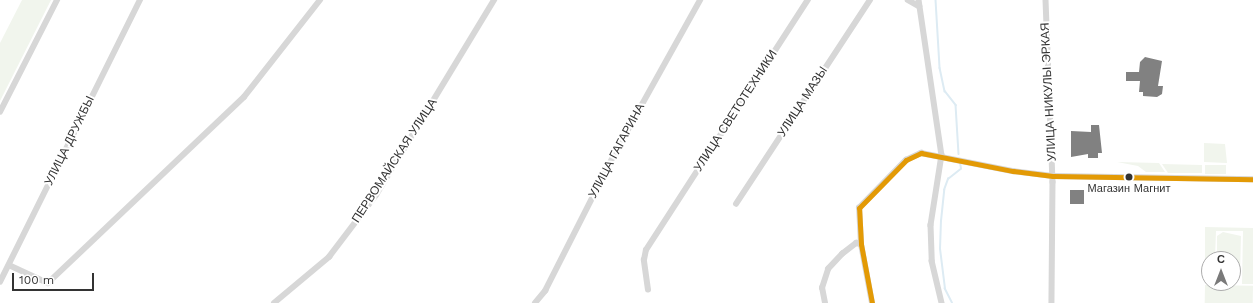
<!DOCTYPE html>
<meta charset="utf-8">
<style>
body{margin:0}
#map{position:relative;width:1253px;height:303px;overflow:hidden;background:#fff;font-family:"Work Sans",sans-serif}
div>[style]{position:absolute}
.green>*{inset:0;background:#f1f5ed;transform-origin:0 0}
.stream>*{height:1.5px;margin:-0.75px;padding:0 0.75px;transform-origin:0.75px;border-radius:0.75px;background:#ddebf3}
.building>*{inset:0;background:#818181;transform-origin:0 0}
.minor>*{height:5.5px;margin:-2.75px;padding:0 2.75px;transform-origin:2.75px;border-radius:2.75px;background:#d7d7d7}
.bus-1>*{height:5px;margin:-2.5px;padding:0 2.5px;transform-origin:2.5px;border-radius:2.5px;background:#e39a05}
.dots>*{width:11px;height:11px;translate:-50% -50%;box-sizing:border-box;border:2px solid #fff;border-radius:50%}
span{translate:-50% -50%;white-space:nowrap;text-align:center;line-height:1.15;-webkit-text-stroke:4px #fff;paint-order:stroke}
.bus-label{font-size:11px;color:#333}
.street-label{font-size:12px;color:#333}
.north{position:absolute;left:1201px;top:251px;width:40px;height:40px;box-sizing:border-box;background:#fff;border:1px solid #adadad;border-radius:50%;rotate:0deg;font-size:11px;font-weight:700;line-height:16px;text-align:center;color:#333}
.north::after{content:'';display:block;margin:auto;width:14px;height:18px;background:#7a7a7a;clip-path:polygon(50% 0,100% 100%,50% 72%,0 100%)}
.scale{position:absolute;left:12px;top:273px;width:82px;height:18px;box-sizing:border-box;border:2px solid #333;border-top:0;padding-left:5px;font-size:12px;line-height:14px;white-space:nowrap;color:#333;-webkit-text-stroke:3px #fff;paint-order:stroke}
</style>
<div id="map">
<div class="green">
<div style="clip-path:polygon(22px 0,51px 0,0 101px,0 43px)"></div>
<div style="clip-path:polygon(1204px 143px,1225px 144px,1227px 163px,1204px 162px)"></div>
<div style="clip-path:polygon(1117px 162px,1159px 163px,1165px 172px,1146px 172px,1138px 166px)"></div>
<div style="clip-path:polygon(1162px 164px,1202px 165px,1202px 173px,1168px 173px)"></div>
<div style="left:1205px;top:165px;width:21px;height:9px"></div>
<div style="clip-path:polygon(1205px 227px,1253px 228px,1253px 284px,1242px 284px,1243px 231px,1216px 231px,1215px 259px,1209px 259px,1209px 282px,1205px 282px)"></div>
<div style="clip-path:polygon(1223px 232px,1241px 236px,1240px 275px,1235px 281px,1233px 259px,1217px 259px,1217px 236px)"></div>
<div style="left:1205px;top:285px;width:48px;height:18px;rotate:1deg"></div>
</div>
<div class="stream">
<div style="left:936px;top:0;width:68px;rotate:86.6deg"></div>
<div style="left:940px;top:68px;width:24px;rotate:78deg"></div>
<div style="left:945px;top:91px;width:18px;rotate:52deg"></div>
<div style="left:956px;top:105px;width:49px;rotate:86.5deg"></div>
<div style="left:952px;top:303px;width:16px;rotate:-117deg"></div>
<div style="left:945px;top:289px;width:40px;rotate:-97.1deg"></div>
<div style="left:940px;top:249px;width:28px;rotate:-88deg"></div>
<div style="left:941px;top:221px;width:31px;rotate:-84deg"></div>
<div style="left:944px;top:190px;width:12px;rotate:-70deg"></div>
<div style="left:948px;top:179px;width:16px;rotate:-38deg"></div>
<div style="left:961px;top:169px;width:6px;rotate:-99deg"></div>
</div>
<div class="building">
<div style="clip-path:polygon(1145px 57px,1162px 61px,1158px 86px,1163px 86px,1162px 94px,1157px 97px,1143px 96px,1143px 92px,1139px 92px,1140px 81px,1126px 81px,1126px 72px,1139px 72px,1140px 62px)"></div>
<div style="clip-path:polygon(1091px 125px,1099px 125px,1102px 153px,1098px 153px,1098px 158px,1088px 158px,1088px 154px,1071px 157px,1071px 131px,1091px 132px)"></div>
<div style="left:1070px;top:190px;width:14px;height:14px"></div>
</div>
<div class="minor">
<div style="left:908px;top:0;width:13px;rotate:29deg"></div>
<div style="left:919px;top:0;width:157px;rotate:81.6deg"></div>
<div style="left:942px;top:155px;width:71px;rotate:98.9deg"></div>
<div style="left:931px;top:225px;width:36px;rotate:88deg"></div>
<div style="left:932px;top:261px;width:43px;rotate:76.6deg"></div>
<div style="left:1046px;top:0;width:182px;rotate:87.8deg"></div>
<div style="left:1053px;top:182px;width:121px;rotate:90.5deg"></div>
<div style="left:0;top:112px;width:126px;rotate:-63deg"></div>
<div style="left:736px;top:204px;width:244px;rotate:-56.7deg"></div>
<div style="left:9px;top:265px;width:43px;rotate:24.8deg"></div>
<div style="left:48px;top:283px;width:270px;rotate:-43.5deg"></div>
<div style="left:244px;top:97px;width:123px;rotate:-51.9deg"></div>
<div style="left:0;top:282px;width:315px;rotate:-63.6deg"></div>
<div style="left:648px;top:290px;width:30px;rotate:-98deg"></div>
<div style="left:644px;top:260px;width:10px;rotate:-79deg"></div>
<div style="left:646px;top:250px;width:298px;rotate:-57.1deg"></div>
<div style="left:274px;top:303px;width:72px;rotate:-39.9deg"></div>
<div style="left:329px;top:257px;width:78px;rotate:-52.8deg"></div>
<div style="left:376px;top:195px;width:228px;rotate:-58.8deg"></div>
<div style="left:535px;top:303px;width:16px;rotate:-50deg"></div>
<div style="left:545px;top:291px;width:155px;rotate:-63.1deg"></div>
<div style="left:615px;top:153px;width:175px;rotate:-60.9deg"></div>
<div style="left:825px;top:303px;width:15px;rotate:-101deg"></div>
<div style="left:822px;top:288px;width:20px;rotate:-72deg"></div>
<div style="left:828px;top:269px;width:21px;rotate:-47deg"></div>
<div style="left:842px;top:254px;width:18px;rotate:-38deg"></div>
<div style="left:856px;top:243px;width:5px;rotate:11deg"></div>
<div style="left:872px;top:303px;width:60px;rotate:-100.6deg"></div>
<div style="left:861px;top:244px;width:36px;rotate:-93deg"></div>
<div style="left:859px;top:208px;width:67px;rotate:-45.6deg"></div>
<div style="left:906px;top:160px;width:17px;rotate:-25deg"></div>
<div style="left:921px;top:153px;width:94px;rotate:11.1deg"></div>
<div style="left:1013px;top:171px;width:40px;rotate:7.1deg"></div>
<div style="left:1053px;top:176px;width:200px;rotate:0.9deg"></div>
</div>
<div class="bus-1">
<div style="left:872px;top:303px;width:60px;rotate:-100.6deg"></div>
<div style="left:861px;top:244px;width:36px;rotate:-93deg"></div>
<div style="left:859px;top:208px;width:67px;rotate:-45.6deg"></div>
<div style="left:906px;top:160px;width:17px;rotate:-25deg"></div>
<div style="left:921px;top:153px;width:94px;rotate:11.1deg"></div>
<div style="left:1013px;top:171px;width:40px;rotate:7.1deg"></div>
<div style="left:1053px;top:176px;width:200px;rotate:0.9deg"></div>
</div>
<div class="dots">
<div style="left:1129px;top:177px;background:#333"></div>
</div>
<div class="bus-label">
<span style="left:1129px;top:189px">Магазин Магнит</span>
</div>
<div class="street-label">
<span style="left:1049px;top:92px;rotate:-93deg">УЛИЦА НИКУЛЫ ЭРКАЯ</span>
<span style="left:803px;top:102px;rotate:-57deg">УЛИЦА МАЗЫ</span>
<span style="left:736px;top:111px;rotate:-57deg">УЛИЦА СВЕТОТЕХНИКИ</span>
<span style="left:70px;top:141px;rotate:-64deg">УЛИЦА ДРУЖБЫ</span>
<span style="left:617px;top:151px;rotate:-62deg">УЛИЦА ГАГАРИНА</span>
<span style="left:395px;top:161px;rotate:-57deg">ПЕРВОМАЙСКАЯ УЛИЦА</span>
</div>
<div class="north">С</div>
<div class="scale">100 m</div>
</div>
